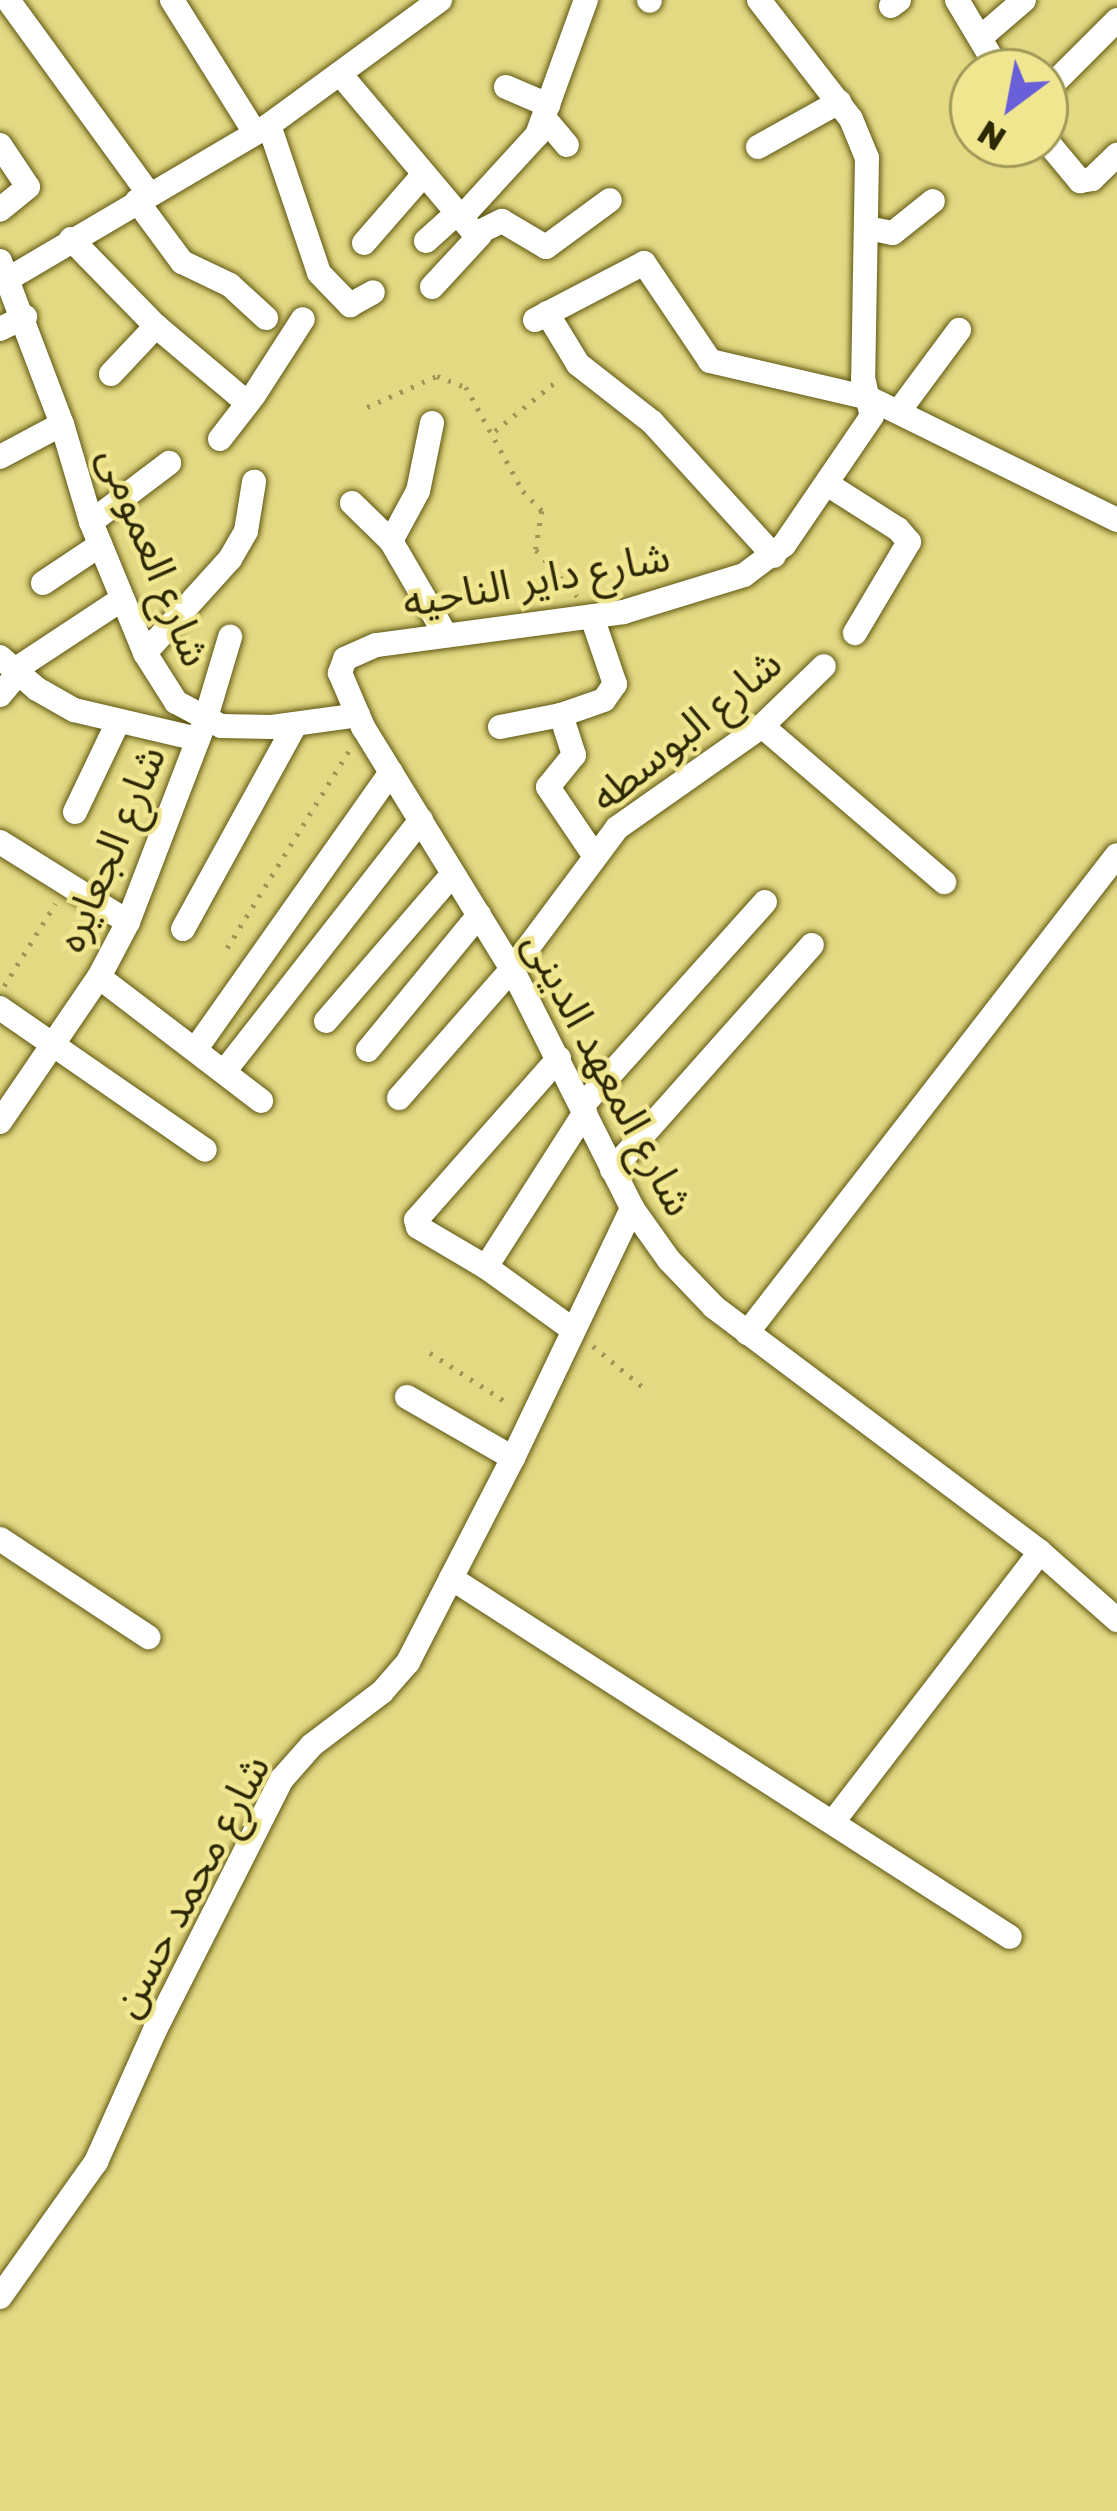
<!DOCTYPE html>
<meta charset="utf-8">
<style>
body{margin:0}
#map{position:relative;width:1117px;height:2511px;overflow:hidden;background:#e3d983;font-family:"Golos Text","Noto Sans Arabic",sans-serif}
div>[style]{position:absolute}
.path>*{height:4.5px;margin-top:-2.25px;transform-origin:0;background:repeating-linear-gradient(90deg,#a09754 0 3px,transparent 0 12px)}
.roads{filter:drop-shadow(0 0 3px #5e5611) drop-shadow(0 0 3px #5e5611)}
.minor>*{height:24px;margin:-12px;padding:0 12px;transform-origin:12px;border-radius:12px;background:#fff}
span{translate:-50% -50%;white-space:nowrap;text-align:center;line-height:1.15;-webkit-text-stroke:9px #f0e690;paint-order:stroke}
.street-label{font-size:42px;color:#2d2803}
.north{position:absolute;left:949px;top:48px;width:120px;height:120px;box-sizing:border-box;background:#f0e690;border:3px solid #a29a58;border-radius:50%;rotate:212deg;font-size:33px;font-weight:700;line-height:48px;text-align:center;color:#2d2803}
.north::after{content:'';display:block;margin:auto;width:42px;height:54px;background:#6960d9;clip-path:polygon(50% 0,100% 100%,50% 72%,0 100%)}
</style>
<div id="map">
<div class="path">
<div style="left:367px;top:407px;width:77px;rotate:-23.9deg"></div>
<div style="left:437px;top:376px;width:31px;rotate:21deg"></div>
<div style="left:466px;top:387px;width:119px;rotate:61.3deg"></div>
<div style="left:523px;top:491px;width:28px;rotate:46deg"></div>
<div style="left:542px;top:511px;width:39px;rotate:99deg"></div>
<div style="left:536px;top:550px;width:62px;rotate:48.3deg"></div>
<div style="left:495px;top:431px;width:82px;rotate:-39.1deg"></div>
<div style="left:227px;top:948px;width:234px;rotate:-58.3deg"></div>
<div style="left:4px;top:986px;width:97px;rotate:-58.1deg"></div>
<div style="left:593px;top:1346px;width:72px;rotate:39.4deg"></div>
<div style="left:430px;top:1353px;width:96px;rotate:32.7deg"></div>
</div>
<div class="roads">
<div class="minor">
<div style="left:8px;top:0;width:240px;rotate:54deg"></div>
<div style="left:172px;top:0;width:157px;rotate:58deg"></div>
<div style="left:649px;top:0;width:1px;rotate:45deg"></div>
<div style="left:759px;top:0;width:150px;rotate:52.3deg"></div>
<div style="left:851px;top:119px;width:42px;rotate:67.7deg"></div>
<div style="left:867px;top:158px;width:220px;rotate:91deg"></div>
<div style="left:863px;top:378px;width:39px;rotate:77deg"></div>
<div style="left:872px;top:416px;width:156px;rotate:124.3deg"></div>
<div style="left:784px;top:545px;width:50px;rotate:143.1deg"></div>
<div style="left:744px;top:575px;width:126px;rotate:162.9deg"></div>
<div style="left:624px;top:612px;width:250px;rotate:172.4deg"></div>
<div style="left:376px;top:645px;width:34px;rotate:156deg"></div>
<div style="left:345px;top:659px;width:15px;rotate:110deg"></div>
<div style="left:340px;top:673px;width:59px;rotate:66.9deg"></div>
<div style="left:363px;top:727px;width:284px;rotate:58.4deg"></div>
<div style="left:512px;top:969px;width:267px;rotate:63.3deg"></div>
<div style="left:632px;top:1208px;width:64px;rotate:54.6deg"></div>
<div style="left:669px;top:1260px;width:65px;rotate:46.2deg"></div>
<div style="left:714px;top:1307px;width:408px;rotate:36.9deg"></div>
<div style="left:1040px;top:1552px;width:103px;rotate:41.4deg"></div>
<div style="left:957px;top:0;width:84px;rotate:59.2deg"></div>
<div style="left:891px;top:6px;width:10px;rotate:-37deg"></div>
<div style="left:980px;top:38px;width:58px;rotate:-40.8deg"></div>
<div style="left:341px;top:75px;width:208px;rotate:49.9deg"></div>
<div style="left:475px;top:234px;width:30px;rotate:-26deg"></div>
<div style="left:502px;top:221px;width:51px;rotate:30.6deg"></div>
<div style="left:546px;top:247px;width:79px;rotate:-36.3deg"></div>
<div style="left:506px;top:87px;width:46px;rotate:23.2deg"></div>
<div style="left:1045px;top:92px;width:102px;rotate:-45deg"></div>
<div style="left:545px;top:119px;width:34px;rotate:50deg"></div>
<div style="left:269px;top:125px;width:156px;rotate:71.3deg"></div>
<div style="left:319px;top:273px;width:45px;rotate:45.9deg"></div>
<div style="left:350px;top:305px;width:26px;rotate:-29deg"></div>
<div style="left:1045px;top:139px;width:55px;rotate:50.2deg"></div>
<div style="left:1080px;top:181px;width:12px;rotate:-9deg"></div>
<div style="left:1092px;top:179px;width:35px;rotate:-44deg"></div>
<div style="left:0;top:145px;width:50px;rotate:56.3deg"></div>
<div style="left:28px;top:187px;width:36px;rotate:141deg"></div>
<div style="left:758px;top:147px;width:93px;rotate:-29.1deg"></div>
<div style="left:137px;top:201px;width:76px;rotate:53.6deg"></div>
<div style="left:182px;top:262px;width:53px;rotate:25.6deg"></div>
<div style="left:230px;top:285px;width:49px;rotate:42.5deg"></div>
<div style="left:461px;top:218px;width:113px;rotate:-47.5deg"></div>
<div style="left:537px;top:135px;width:144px;rotate:-70.1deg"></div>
<div style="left:867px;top:228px;width:26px;rotate:11deg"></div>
<div style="left:893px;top:233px;width:51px;rotate:-38.7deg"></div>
<div style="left:71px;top:239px;width:122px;rotate:45.7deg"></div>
<div style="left:156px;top:326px;width:115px;rotate:40.1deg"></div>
<div style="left:244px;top:400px;width:11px;rotate:-27deg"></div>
<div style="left:254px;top:395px;width:90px;rotate:-57.2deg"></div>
<div style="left:426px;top:241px;width:42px;rotate:-42.1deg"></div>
<div style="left:364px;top:243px;width:91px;rotate:-49deg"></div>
<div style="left:0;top:261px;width:174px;rotate:69.2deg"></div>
<div style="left:62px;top:424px;width:102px;rotate:73.5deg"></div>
<div style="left:91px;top:522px;width:142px;rotate:67.6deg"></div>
<div style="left:145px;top:653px;width:58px;rotate:57.7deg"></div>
<div style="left:176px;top:702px;width:51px;rotate:28.1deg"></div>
<div style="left:221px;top:726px;width:51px;rotate:1.1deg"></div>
<div style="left:272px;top:727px;width:87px;rotate:-7.9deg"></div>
<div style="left:8px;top:279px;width:303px;rotate:-30.5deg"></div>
<div style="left:269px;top:125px;width:212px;rotate:-36.2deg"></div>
<div style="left:432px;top:287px;width:71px;rotate:-47.3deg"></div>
<div style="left:547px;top:313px;width:60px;rotate:58.7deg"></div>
<div style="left:578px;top:364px;width:94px;rotate:38.1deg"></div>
<div style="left:652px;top:422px;width:181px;rotate:47.7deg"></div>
<div style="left:535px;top:320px;width:123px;rotate:-27.6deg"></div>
<div style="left:644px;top:263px;width:118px;rotate:56deg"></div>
<div style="left:710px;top:361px;width:163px;rotate:13.1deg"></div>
<div style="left:869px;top:398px;width:276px;rotate:26.2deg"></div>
<div style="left:0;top:329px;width:28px;rotate:-26deg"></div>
<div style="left:111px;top:374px;width:66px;rotate:-46.8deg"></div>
<div style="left:899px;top:411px;width:101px;rotate:-53.5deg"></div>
<div style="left:432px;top:423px;width:69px;rotate:101.6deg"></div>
<div style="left:418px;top:491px;width:57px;rotate:118.4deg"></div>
<div style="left:391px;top:541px;width:105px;rotate:59.8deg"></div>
<div style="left:220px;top:439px;width:51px;rotate:-52.2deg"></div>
<div style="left:0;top:457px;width:70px;rotate:-28deg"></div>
<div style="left:827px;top:484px;width:84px;rotate:32.4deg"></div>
<div style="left:898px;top:529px;width:17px;rotate:50deg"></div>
<div style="left:909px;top:542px;width:106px;rotate:120.7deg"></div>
<div style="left:352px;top:503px;width:54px;rotate:44.3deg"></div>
<div style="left:91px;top:522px;width:98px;rotate:-37.1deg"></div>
<div style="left:43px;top:583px;width:69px;rotate:-33.7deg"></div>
<div style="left:592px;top:617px;width:71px;rotate:71.1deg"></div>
<div style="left:615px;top:684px;width:19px;rotate:125deg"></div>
<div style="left:604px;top:700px;width:46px;rotate:160.8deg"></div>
<div style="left:561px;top:715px;width:42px;rotate:72deg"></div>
<div style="left:574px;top:755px;width:41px;rotate:129.1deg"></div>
<div style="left:548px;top:787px;width:82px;rotate:55.9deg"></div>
<div style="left:145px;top:653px;width:127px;rotate:-47.9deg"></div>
<div style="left:230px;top:559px;width:32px;rotate:-60deg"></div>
<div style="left:246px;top:531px;width:50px;rotate:-80.7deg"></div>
<div style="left:0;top:657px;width:49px;rotate:40.9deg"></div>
<div style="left:37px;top:689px;width:43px;rotate:29.6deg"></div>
<div style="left:74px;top:710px;width:127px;rotate:13.2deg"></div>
<div style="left:13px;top:671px;width:131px;rotate:-33.4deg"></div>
<div style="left:0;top:695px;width:26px;rotate:-50deg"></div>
<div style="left:762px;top:726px;width:240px;rotate:40.6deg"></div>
<div style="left:500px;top:727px;width:62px;rotate:-11.1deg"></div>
<div style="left:75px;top:812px;width:98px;rotate:-64.5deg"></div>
<div style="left:0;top:842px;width:151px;rotate:32deg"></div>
<div style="left:183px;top:929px;width:233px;rotate:-61.2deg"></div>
<div style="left:99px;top:977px;width:204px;rotate:37.4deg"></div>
<div style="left:0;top:1008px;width:249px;rotate:34.7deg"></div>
<div style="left:326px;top:1021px;width:194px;rotate:-49.2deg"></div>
<div style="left:195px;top:1050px;width:340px;rotate:-54.8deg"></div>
<div style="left:368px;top:1050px;width:175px;rotate:-50.6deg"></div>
<div style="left:559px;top:1058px;width:216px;rotate:131.4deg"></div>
<div style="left:416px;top:1220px;width:7px;rotate:74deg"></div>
<div style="left:418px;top:1227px;width:79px;rotate:30.5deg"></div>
<div style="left:486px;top:1267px;width:106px;rotate:35.8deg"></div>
<div style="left:224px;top:1072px;width:320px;rotate:-52deg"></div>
<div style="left:399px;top:1098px;width:171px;rotate:-48.8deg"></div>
<div style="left:512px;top:969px;width:176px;rotate:-53.3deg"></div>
<div style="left:617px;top:828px;width:177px;rotate:-35.1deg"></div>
<div style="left:762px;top:726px;width:86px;rotate:-44.1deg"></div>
<div style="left:582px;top:1106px;width:274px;rotate:-48.1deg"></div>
<div style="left:0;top:1122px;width:176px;rotate:-55.7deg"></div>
<div style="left:99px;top:977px;width:62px;rotate:-62.2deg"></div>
<div style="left:128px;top:922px;width:215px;rotate:-69deg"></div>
<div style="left:205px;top:721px;width:88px;rotate:-73.4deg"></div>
<div style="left:612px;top:1170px;width:301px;rotate:-48.4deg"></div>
<div style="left:486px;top:1267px;width:184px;rotate:-57.4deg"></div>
<div style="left:747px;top:1333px;width:604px;rotate:-52.26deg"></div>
<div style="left:407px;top:1397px;width:122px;rotate:29.9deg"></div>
<div style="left:0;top:1539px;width:178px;rotate:33.5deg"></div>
<div style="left:451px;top:1578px;width:664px;rotate:32.71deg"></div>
<div style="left:833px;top:1822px;width:340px;rotate:-52.5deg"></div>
<div style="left:0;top:2297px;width:166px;rotate:-54.6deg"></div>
<div style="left:96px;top:2162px;width:145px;rotate:-65.9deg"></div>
<div style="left:155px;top:2030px;width:281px;rotate:-63.2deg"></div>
<div style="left:282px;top:1779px;width:45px;rotate:-48.6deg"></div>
<div style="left:312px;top:1745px;width:88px;rotate:-37.1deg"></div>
<div style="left:382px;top:1692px;width:40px;rotate:-49deg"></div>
<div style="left:408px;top:1662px;width:229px;rotate:-62.8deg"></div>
<div style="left:513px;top:1458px;width:277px;rotate:-64.5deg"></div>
</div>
</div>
<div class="street-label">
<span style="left:156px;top:556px;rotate:68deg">شارع العمومى</span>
<span style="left:536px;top:578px;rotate:-10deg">شارع داير الناحيه</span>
<span style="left:685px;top:729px;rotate:-39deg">شارع البوسطه</span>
<span style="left:109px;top:848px;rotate:-67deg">شارع الجعايره</span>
<span style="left:610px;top:1073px;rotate:62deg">شارع المعهد الدينى</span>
<span style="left:189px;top:1885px;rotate:-62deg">شارع محمد حسن</span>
</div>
<div class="north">N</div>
</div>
